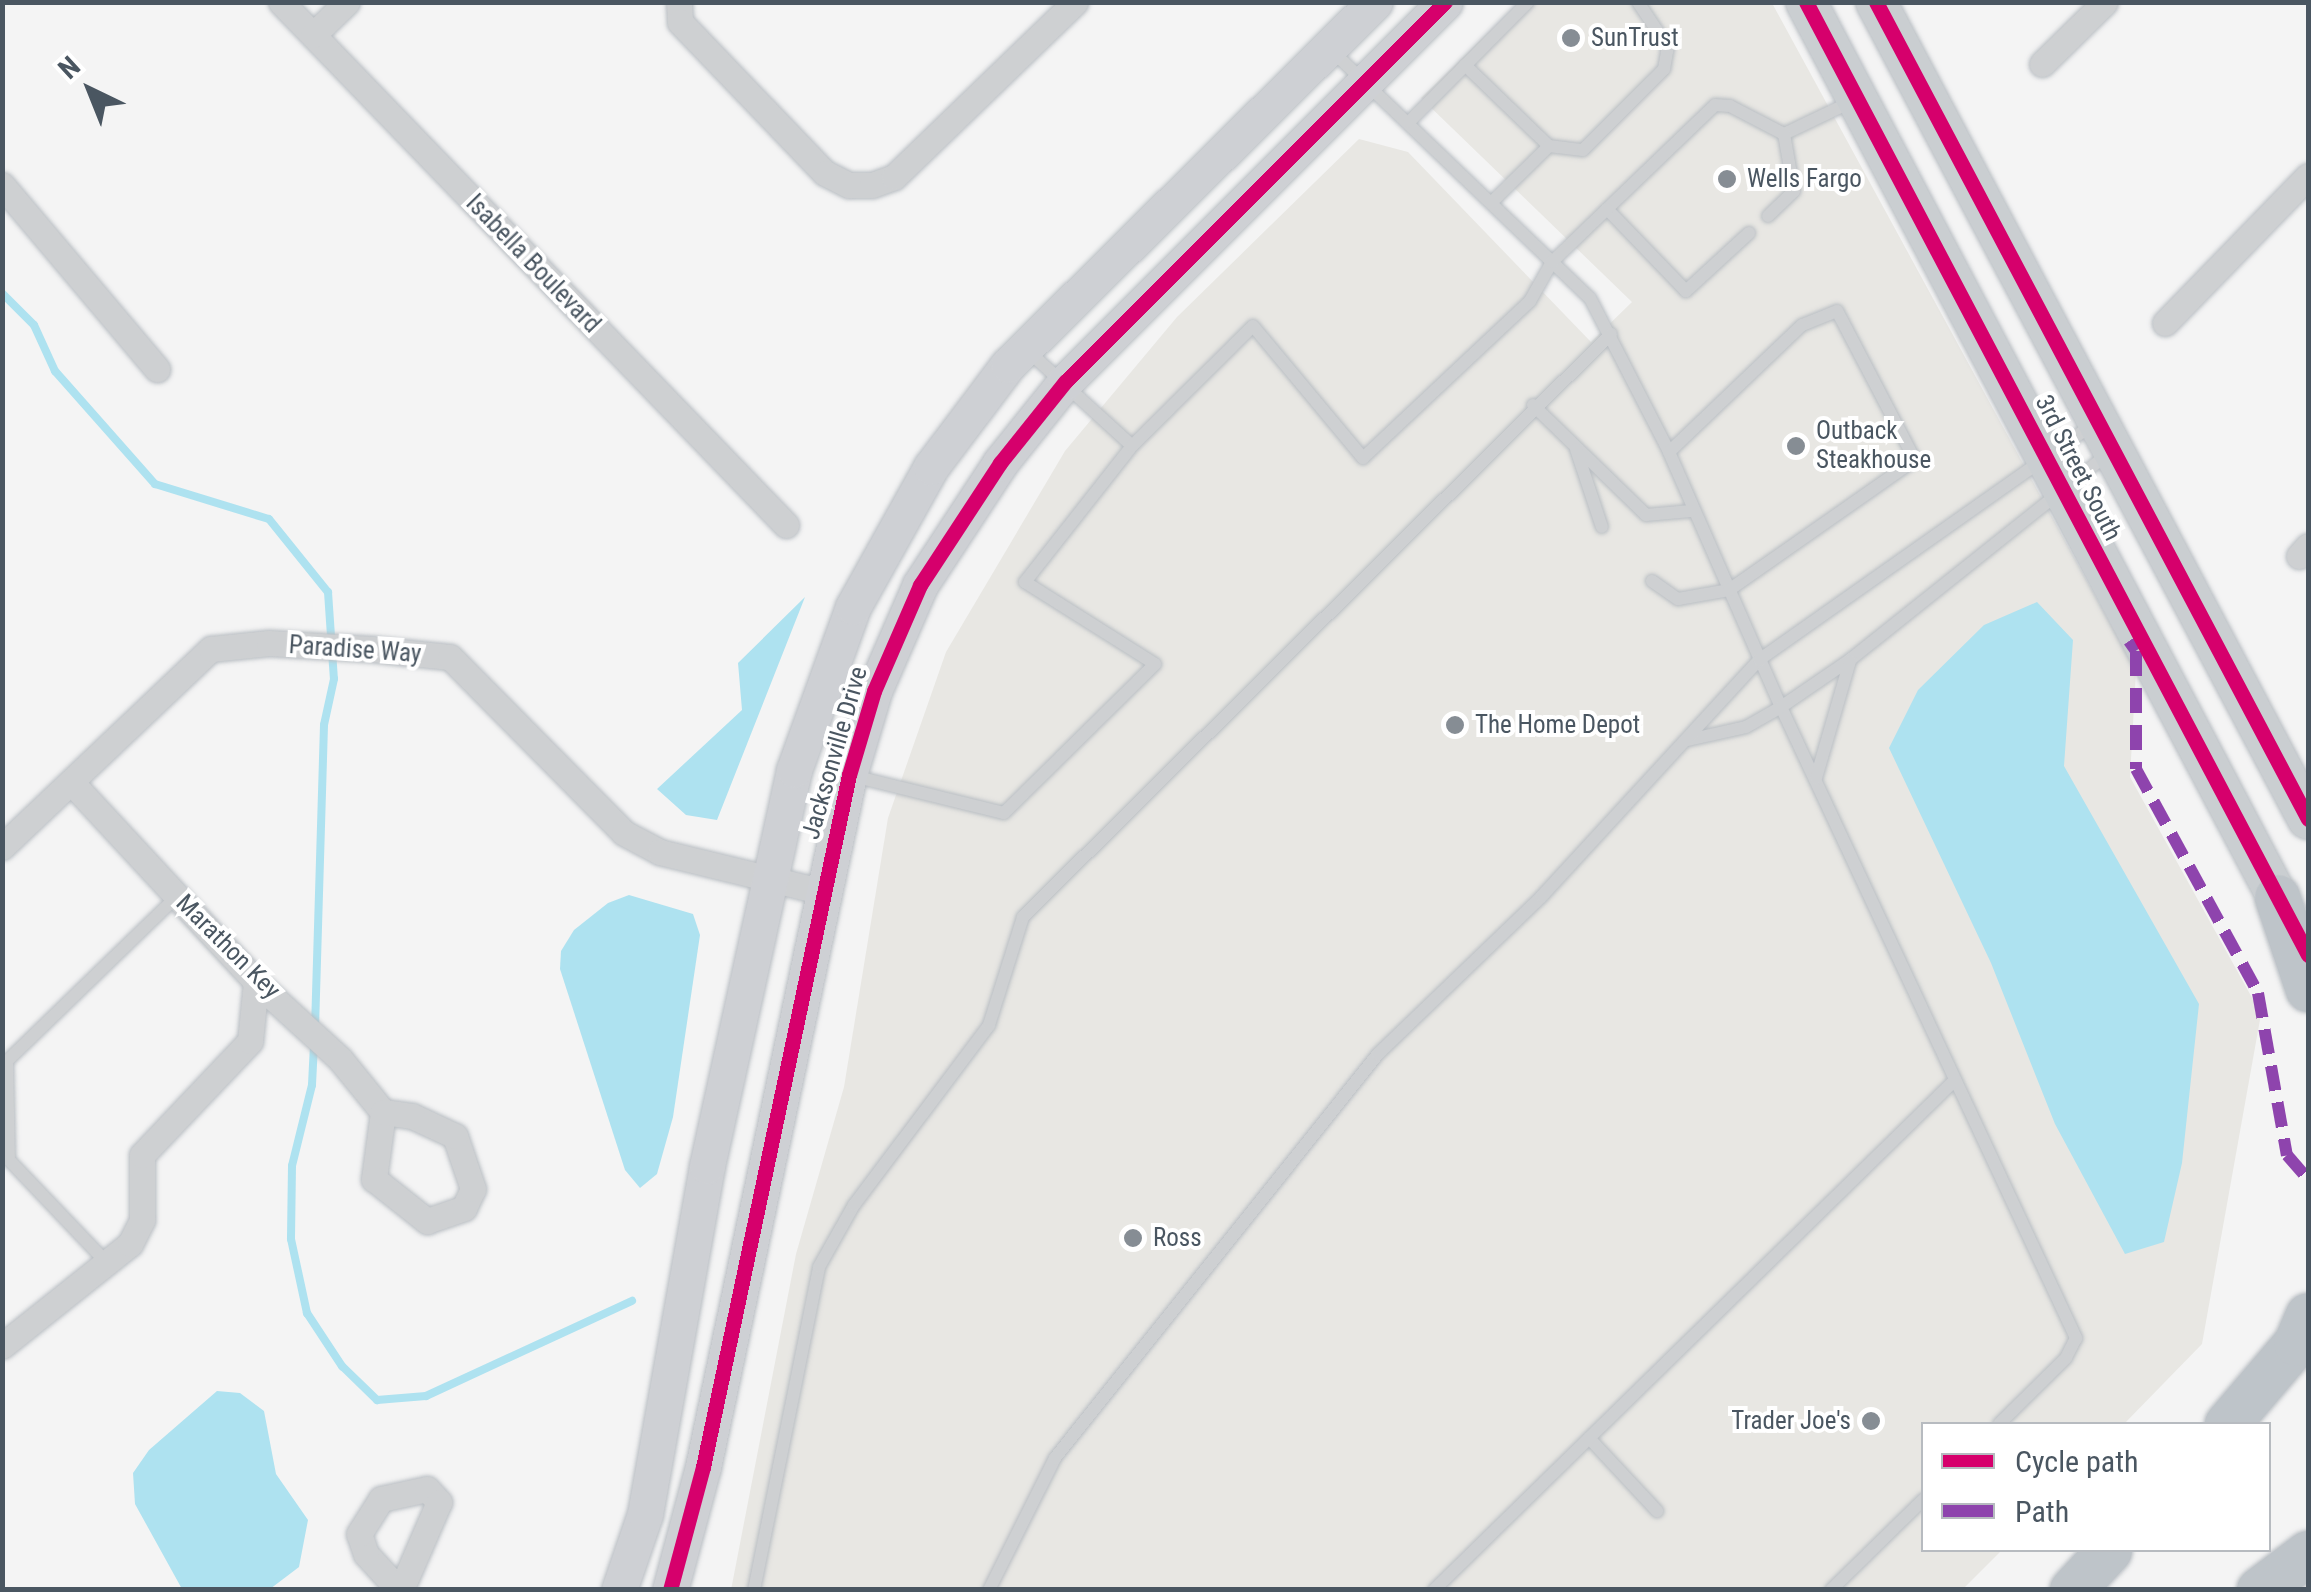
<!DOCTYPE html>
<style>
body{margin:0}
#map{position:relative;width:2311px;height:1592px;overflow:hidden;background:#f4f4f4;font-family:"Roboto Condensed",sans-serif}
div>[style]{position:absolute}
.commercial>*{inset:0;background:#e8e7e3}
.water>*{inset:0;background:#aee2f0}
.stream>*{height:8px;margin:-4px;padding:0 4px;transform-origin:4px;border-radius:4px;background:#aee2f0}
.roads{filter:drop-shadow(0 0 2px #b9bec3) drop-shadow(0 0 2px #b9bec3)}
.lane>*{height:12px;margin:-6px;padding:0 6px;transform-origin:6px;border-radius:6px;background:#ced0d2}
.street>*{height:25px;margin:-12.5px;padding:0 12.5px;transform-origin:12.5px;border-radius:12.5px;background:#ced0d2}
.secondary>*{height:35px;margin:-17.5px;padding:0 17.5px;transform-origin:17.5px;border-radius:17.5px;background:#ced0d4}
.primary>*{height:40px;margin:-20px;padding:0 20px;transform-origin:20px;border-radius:20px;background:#caced1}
.highway>*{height:45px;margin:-22.5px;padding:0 22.5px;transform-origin:22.5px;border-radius:22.5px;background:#bec4c9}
.quiet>*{height:12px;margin-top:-6px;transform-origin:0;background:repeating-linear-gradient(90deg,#8e44ad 0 25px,transparent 0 37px)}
.cycleway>*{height:15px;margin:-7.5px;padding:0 7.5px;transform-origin:7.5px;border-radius:7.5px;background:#d6006c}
.dots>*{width:28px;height:28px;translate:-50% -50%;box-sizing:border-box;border:5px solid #fff;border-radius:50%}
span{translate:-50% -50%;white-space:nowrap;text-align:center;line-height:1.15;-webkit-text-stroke:8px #fff;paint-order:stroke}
.poi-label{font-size:25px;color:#4a5661}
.left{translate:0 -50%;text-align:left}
.right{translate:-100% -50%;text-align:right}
.street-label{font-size:25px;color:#4a5661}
.frame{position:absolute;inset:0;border:5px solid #4a5661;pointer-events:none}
.legend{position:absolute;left:1921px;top:1422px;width:350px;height:130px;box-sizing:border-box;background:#fff;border:2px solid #b7bbc0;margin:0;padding:12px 18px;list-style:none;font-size:30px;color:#4a5661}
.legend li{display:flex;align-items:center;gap:20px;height:50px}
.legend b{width:50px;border:2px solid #b7bbc0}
.north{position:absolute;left:40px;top:40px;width:100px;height:100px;-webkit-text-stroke:8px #fff;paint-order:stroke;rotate:317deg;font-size:28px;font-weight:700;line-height:40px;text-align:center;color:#4a5661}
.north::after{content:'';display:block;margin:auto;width:35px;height:45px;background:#4a5661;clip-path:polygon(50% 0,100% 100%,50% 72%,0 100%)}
</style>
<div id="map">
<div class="commercial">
<div style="clip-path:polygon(1519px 3px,1772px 3px,2136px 671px,2130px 777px,2261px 1014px,2202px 1344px,2124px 1424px,1924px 1424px,1924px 1550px,2002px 1550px,1963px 1589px,731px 1590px,796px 1254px,844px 1087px,888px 818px,946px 652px,1065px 451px,1177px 317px,1359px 139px,1408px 152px,1591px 342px,1632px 302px,1421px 98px)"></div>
</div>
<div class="water">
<div style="clip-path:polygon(805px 597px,717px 820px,686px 815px,657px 789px,742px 710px,738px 663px)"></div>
<div style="clip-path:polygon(2037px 602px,2073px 640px,2064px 766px,2199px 1004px,2182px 1163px,2164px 1242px,2125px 1254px,2055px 1124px,1991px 963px,1889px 748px,1918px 690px,1984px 625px)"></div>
<div style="clip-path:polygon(629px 895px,693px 914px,700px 935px,673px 1117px,657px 1174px,640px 1188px,625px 1170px,560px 969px,561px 951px,574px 930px,608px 903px)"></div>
<div style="clip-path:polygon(217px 1391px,240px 1393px,264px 1411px,276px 1474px,308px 1520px,299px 1567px,270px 1589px,182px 1589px,135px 1504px,133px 1473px,149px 1450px)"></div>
</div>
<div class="stream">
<div style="left:2px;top:293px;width:45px;rotate:45deg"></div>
<div style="left:34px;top:325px;width:51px;rotate:65.5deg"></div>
<div style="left:55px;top:371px;width:151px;rotate:48.5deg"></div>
<div style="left:155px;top:484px;width:119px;rotate:17.1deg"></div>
<div style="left:269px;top:519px;width:94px;rotate:51.1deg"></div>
<div style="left:328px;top:592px;width:87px;rotate:86.1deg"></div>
<div style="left:334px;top:679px;width:47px;rotate:102.3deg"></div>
<div style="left:324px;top:725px;width:302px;rotate:91.7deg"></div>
<div style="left:314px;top:1045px;width:40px;rotate:92.9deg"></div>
<div style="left:312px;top:1085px;width:83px;rotate:103.9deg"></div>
<div style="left:292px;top:1166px;width:73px;rotate:90.8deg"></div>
<div style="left:291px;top:1239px;width:76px;rotate:77.8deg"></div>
<div style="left:307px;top:1313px;width:64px;rotate:56.6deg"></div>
<div style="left:342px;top:1366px;width:49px;rotate:44.2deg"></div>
<div style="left:377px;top:1400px;width:49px;rotate:-4.7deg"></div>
<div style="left:426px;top:1396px;width:227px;rotate:-24.8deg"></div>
</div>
<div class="roads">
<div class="lane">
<div style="left:1329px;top:48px;width:361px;rotate:43.8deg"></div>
<div style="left:1590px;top:298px;width:173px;rotate:62.8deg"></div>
<div style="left:1669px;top:452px;width:279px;rotate:66.3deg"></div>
<div style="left:1781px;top:707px;width:697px;rotate:64.94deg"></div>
<div style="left:2076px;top:1338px;width:22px;rotate:117deg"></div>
<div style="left:2066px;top:1358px;width:94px;rotate:135.4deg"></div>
<div style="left:1465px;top:65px;width:117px;rotate:44deg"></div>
<div style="left:1549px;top:146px;width:81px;rotate:135.5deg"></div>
<div style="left:1409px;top:122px;width:169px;rotate:-45.2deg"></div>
<div style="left:1784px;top:134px;width:76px;rotate:-25.6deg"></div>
<div style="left:1549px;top:146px;width:34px;rotate:7deg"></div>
<div style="left:1583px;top:150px;width:115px;rotate:-45deg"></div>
<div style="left:1664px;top:69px;width:22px;rotate:-80deg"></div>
<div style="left:1668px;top:47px;width:54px;rotate:-123.7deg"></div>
<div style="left:1749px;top:233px;width:86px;rotate:137.4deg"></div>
<div style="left:1686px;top:291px;width:114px;rotate:-133.9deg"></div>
<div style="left:1607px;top:209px;width:150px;rotate:-43.9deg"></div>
<div style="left:1715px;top:105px;width:15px;rotate:4deg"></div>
<div style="left:1730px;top:106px;width:61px;rotate:27.4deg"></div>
<div style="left:1784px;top:134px;width:58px;rotate:80deg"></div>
<div style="left:1794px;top:191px;width:36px;rotate:136deg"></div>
<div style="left:1027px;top:350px;width:142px;rotate:42.4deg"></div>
<div style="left:1533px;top:405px;width:158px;rotate:44.2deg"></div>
<div style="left:1646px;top:515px;width:45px;rotate:-5.1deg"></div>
<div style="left:1576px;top:449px;width:82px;rotate:71.6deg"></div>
<div style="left:1652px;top:581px;width:32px;rotate:35deg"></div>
<div style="left:1678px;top:599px;width:52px;rotate:-10deg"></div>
<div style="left:1729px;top:590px;width:227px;rotate:-35deg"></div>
<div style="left:1915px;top:460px;width:168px;rotate:-117.6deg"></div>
<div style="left:1837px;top:311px;width:38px;rotate:158deg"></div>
<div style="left:1802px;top:325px;width:184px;rotate:136.3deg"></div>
<div style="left:1688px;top:740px;width:59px;rotate:-12.6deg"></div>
<div style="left:1746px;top:727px;width:40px;rotate:-29.7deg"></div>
<div style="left:1781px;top:707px;width:85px;rotate:-34.4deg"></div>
<div style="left:1851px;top:659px;width:330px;rotate:-38.6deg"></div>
<div style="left:853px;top:776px;width:155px;rotate:13.8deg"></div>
<div style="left:1004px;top:813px;width:212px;rotate:-44.6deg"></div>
<div style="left:1155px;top:664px;width:154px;rotate:-147.8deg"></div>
<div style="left:1025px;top:582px;width:173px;rotate:-51.8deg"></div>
<div style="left:1132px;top:446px;width:170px;rotate:-44.8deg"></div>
<div style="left:1253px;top:326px;width:172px;rotate:50.2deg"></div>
<div style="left:1363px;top:458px;width:229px;rotate:-43.2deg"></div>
<div style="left:1530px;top:301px;width:45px;rotate:-60.6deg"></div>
<div style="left:1552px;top:262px;width:76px;rotate:-43.9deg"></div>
<div style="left:1816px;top:778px;width:122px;rotate:-73.8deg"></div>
<div style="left:108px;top:1264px;width:144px;rotate:-133.6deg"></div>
<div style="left:9px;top:1160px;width:99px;rotate:-91.2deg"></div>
<div style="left:7px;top:1061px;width:235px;rotate:-44.1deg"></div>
<div style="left:1589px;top:1438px;width:100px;rotate:47deg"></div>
<div style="left:754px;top:1590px;width:329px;rotate:-78.6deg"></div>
<div style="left:819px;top:1267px;width:71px;rotate:-60.6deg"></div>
<div style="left:854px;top:1205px;width:225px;rotate:-53.1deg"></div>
<div style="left:989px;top:1025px;width:113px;rotate:-72.5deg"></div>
<div style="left:1023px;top:917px;width:828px;rotate:-44.76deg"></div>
<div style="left:989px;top:1590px;width:148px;rotate:-63.4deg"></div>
<div style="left:1055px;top:1458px;width:517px;rotate:-51.36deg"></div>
<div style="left:1378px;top:1054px;width:228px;rotate:-43.9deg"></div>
<div style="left:1542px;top:896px;width:321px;rotate:-47.4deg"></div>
<div style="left:1759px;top:660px;width:408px;rotate:-35.2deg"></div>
<div style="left:1434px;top:1590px;width:729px;rotate:-44.39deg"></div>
<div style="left:1831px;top:1590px;width:130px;rotate:-44.4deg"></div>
</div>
<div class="street">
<div style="left:281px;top:2px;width:727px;rotate:46deg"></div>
<div style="left:679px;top:2px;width:20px;rotate:87deg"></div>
<div style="left:680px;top:22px;width:209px;rotate:46.2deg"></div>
<div style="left:825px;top:173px;width:27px;rotate:27deg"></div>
<div style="left:849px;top:185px;width:23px"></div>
<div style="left:872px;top:185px;width:23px;rotate:-20deg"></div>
<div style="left:894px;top:177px;width:252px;rotate:-44deg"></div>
<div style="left:313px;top:35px;width:47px;rotate:-44.1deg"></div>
<div style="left:2042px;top:64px;width:88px;rotate:-44.5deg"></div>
<div style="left:2px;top:185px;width:241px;rotate:49.9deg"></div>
<div style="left:2165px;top:323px;width:205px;rotate:-45.8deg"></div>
<div style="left:2299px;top:556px;width:13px;rotate:-48deg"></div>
<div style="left:72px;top:783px;width:271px;rotate:47.2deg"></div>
<div style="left:256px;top:982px;width:114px;rotate:42.5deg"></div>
<div style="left:340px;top:1059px;width:68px;rotate:50.9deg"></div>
<div style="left:383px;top:1112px;width:68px;rotate:97.7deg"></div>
<div style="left:374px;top:1179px;width:68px;rotate:38.4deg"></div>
<div style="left:427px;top:1221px;width:39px;rotate:-19deg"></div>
<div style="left:464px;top:1208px;width:21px;rotate:-65deg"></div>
<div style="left:473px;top:1189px;width:56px;rotate:-108.8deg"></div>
<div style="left:455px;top:1136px;width:47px;rotate:-155.1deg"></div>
<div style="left:412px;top:1116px;width:29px;rotate:-172deg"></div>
<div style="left:2px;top:847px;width:288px;rotate:-43.5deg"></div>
<div style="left:211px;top:649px;width:58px;rotate:-5.9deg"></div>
<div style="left:269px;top:643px;width:103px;rotate:3.3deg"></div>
<div style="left:372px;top:649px;width:78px;rotate:5.9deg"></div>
<div style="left:450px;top:657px;width:247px;rotate:45.3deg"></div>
<div style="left:624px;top:833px;width:41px;rotate:27.8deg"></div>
<div style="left:660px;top:852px;width:169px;rotate:13.7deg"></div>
<div style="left:2px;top:1346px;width:164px;rotate:-38.6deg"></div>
<div style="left:130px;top:1244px;width:27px;rotate:-63deg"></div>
<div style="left:142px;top:1220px;width:65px;rotate:-90deg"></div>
<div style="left:142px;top:1155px;width:157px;rotate:-46.5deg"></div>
<div style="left:250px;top:1041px;width:59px;rotate:-84.2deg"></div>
<div style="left:399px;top:1590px;width:49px;rotate:-132.5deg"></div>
<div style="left:366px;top:1554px;width:21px;rotate:-109deg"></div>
<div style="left:359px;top:1534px;width:41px;rotate:-57.8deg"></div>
<div style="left:381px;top:1499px;width:47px;rotate:-12.3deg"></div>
<div style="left:427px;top:1489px;width:18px;rotate:47deg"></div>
<div style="left:439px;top:1502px;width:96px;rotate:113.4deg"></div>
</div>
<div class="secondary">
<div style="left:619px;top:1590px;width:80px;rotate:-71.1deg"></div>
<div style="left:645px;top:1514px;width:353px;rotate:-79.9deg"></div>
<div style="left:707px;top:1166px;width:405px;rotate:-77.6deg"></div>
<div style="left:794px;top:770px;width:173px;rotate:-70.1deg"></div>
<div style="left:853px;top:607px;width:160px;rotate:-60.9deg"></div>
<div style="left:931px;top:467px;width:128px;rotate:-53deg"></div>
<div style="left:1008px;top:365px;width:516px;rotate:-44.69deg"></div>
<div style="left:670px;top:1590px;width:127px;rotate:-75deg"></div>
<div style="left:703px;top:1467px;width:707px;rotate:-78.09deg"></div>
<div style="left:849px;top:775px;width:88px;rotate:-73.4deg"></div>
<div style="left:874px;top:691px;width:116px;rotate:-66.5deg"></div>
<div style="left:920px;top:585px;width:146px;rotate:-56.7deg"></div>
<div style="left:1000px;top:463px;width:104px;rotate:-51.3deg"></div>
<div style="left:1065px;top:382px;width:537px;rotate:-45deg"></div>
</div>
<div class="primary">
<div style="left:1806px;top:2px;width:1043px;rotate:62.23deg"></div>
<div style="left:1876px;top:2px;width:924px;rotate:62.13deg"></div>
</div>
<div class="highway">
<div style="left:2277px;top:897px;width:97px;rotate:71.4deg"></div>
<div style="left:2227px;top:1424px;width:106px;rotate:-49.6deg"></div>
<div style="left:2296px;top:1343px;width:30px;rotate:-67deg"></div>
<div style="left:2072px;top:1590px;width:54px;rotate:-47.2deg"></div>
<div style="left:2259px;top:1590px;width:61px;rotate:-37.1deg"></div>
</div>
</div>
<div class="quiet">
<div style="left:2129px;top:641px;width:12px;rotate:55deg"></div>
<div style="left:2136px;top:651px;width:118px;rotate:90deg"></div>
<div style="left:2136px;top:769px;width:255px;rotate:61.4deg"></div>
<div style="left:2258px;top:993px;width:165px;rotate:79.9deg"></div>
<div style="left:2287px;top:1155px;width:32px;rotate:49deg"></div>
</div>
<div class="cycleway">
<div style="left:1806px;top:2px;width:1077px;rotate:62.22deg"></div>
<div style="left:1876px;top:2px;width:924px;rotate:62.13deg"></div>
<div style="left:670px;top:1590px;width:127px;rotate:-75deg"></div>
<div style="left:703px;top:1467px;width:707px;rotate:-78.09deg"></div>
<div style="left:849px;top:775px;width:88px;rotate:-73.4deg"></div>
<div style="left:874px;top:691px;width:116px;rotate:-66.5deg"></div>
<div style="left:920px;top:585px;width:146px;rotate:-56.7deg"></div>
<div style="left:1000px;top:463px;width:104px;rotate:-51.3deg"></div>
<div style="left:1065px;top:382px;width:537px;rotate:-45deg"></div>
</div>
<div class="dots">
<div style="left:1571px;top:38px;background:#868d94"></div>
<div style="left:1727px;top:179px;background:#868d94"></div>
<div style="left:1796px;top:446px;background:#868d94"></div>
<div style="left:1455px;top:725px;background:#868d94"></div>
<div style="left:1133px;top:1238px;background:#868d94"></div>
<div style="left:1871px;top:1421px;background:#868d94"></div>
</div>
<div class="poi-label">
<span class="left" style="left:1591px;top:38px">SunTrust</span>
<span class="left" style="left:1747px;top:179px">Wells Fargo</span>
<span class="left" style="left:1816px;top:446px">Outback<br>Steakhouse</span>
<span class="left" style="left:1475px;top:725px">The Home Depot</span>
<span class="left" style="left:1153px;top:1238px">Ross</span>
<span class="right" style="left:1851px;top:1421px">Trader Joe's</span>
</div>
<div class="street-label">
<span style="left:533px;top:264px;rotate:46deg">Isabella Boulevard</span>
<span style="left:2078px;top:468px;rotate:63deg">3rd Street South</span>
<span style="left:355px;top:650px;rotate:4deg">Paradise Way</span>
<span style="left:835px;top:753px;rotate:-74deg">Jacksonville Drive</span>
<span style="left:228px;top:947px;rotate:45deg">Marathon Key</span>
</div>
<div class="frame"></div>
<ul class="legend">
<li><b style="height:12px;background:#d6006c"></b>Cycle path</li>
<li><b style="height:12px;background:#8e44ad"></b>Path</li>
</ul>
<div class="north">N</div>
</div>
